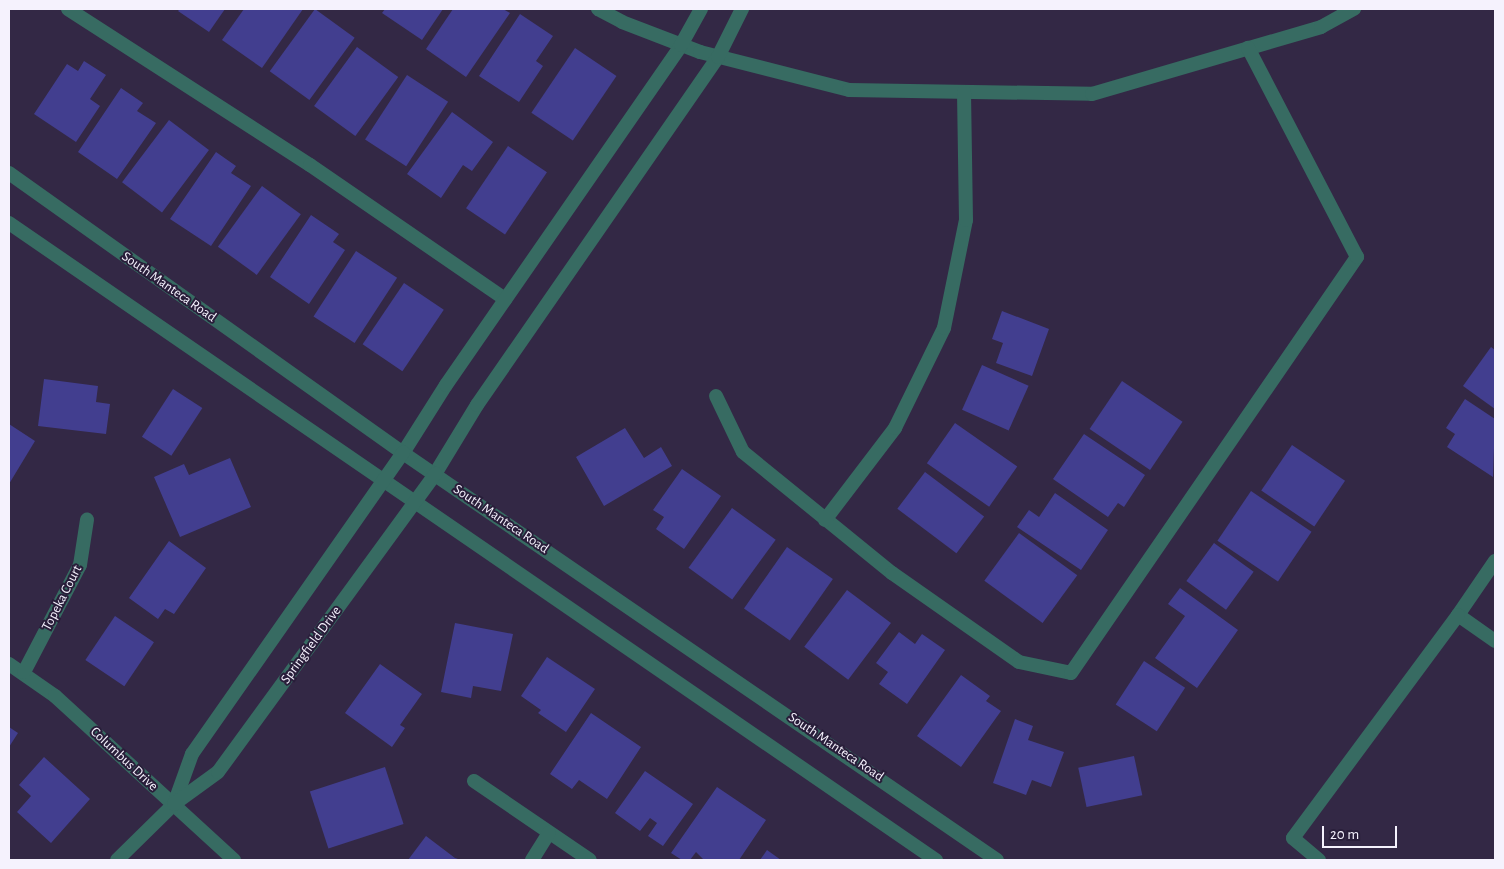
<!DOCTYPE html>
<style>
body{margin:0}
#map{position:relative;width:1504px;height:869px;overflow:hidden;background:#332845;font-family:"Alegreya Sans",sans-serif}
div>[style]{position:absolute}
.building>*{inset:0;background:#423e8f;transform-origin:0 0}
.minor>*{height:14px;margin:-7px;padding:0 7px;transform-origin:7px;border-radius:7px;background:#376b62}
.tertiary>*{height:14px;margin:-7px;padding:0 7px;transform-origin:7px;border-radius:7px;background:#376b62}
span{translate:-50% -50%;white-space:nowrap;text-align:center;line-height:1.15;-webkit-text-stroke:4px #291e3a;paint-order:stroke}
.street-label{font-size:14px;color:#f5f2fd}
.frame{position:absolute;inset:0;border:10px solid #f5f2fd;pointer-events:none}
.scale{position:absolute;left:1322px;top:826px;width:75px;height:22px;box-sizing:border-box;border:2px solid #f5f2fd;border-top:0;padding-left:6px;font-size:15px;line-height:18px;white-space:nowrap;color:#f5f2fd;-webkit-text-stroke:4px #291e3a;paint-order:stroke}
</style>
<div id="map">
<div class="building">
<div style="clip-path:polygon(180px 9px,225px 9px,209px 32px,178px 11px)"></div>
<div style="clip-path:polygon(244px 9px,303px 9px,262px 68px,222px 40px)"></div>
<div style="left:315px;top:9px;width:49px;height:77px;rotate:36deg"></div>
<div style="clip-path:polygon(385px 9px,443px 9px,422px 40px,382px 13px)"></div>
<div style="clip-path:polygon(453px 9px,503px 9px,510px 13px,466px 77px,426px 49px)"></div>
<div style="clip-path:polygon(520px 14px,553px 36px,536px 61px,543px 66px,519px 102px,479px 76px)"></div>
<div style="left:357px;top:47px;width:51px;height:73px;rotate:36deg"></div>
<div style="left:575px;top:48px;width:50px;height:78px;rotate:34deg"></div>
<div style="clip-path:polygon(84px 61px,106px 75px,90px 99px,100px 106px,76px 142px,34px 114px,67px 64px,78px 71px)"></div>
<div style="left:407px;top:75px;width:49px;height:77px;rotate:33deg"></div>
<div style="clip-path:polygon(121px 88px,143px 103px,137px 111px,156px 123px,117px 179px,78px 152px)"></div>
<div style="clip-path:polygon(452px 112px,493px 142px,472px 171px,463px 165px,441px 198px,407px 174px)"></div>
<div style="left:169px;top:120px;width:50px;height:78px;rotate:37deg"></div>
<div style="left:508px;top:146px;width:47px;height:75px;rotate:34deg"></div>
<div style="clip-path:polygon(216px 152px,236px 166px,231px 173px,251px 186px,211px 246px,170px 219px)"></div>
<div style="left:262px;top:186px;width:48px;height:75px;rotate:36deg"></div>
<div style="clip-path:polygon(311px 215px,339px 234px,333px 242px,345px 250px,309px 304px,270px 277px)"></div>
<div style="left:356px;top:251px;width:49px;height:78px;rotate:33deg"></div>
<div style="left:404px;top:283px;width:48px;height:74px;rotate:34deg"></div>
<div style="clip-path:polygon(1002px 311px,1049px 329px,1032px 376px,996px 363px,1003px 343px,992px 339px)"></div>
<div style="clip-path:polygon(1491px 347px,1495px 350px,1495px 409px,1463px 386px)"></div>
<div style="left:982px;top:365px;width:51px;height:49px;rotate:24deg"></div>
<div style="clip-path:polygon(44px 379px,98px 386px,96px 402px,110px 404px,106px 434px,38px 426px)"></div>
<div style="left:1122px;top:381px;width:73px;height:58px;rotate:34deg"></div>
<div style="left:173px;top:389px;width:35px;height:57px;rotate:33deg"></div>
<div style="clip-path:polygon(1465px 399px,1495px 419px,1493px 477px,1447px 447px,1455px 434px,1446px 428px)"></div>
<div style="left:955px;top:423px;width:76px;height:49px;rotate:35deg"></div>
<div style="clip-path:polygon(9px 424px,35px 441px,9px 484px)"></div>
<div style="clip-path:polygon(625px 428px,644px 458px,661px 447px,672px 466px,604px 506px,576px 457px)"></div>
<div style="clip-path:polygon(1084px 434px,1145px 475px,1124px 507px,1118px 503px,1108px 517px,1053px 479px)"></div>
<div style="left:1292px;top:445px;width:64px;height:55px;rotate:34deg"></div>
<div style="clip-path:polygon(230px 458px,251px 507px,180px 537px,154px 477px,184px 464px,189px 475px)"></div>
<div style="clip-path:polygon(682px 469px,721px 496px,684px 549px,656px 529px,664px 517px,653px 510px)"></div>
<div style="left:925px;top:472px;width:74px;height:46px;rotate:37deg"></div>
<div style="left:1251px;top:491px;width:73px;height:60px;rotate:34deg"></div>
<div style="clip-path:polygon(1055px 493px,1108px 530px,1081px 570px,1017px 527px,1029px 510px,1039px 517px)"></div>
<div style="left:732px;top:508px;width:54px;height:74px;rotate:36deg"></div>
<div style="left:1019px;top:533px;width:72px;height:59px;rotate:36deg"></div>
<div style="clip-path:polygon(169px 541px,206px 568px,174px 614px,165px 609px,158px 619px,129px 598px)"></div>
<div style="left:1214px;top:543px;width:49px;height:47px;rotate:36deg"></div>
<div style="left:787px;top:547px;width:56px;height:75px;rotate:35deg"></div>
<div style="clip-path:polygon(1180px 588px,1238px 630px,1197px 688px,1155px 658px,1185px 616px,1168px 604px)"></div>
<div style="left:847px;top:590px;width:55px;height:71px;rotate:37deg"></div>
<div style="left:115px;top:616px;width:47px;height:53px;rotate:34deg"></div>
<div style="clip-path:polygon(455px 623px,513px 634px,501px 691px,473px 686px,471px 698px,441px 692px)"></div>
<div style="clip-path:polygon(899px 632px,915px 644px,922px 634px,945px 650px,907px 704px,879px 684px,888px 672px,876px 663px)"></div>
<div style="clip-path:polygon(547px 657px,595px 689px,566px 732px,538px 713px,541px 710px,521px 696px)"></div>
<div style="left:1144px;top:661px;width:49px;height:52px;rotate:33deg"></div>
<div style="clip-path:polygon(380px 664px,422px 694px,400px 725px,405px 728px,392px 747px,345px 713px)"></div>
<div style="clip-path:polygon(961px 675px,990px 696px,986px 701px,1001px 711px,961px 767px,917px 736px)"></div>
<div style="clip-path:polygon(591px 713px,641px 747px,607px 799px,579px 780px,572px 789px,550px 774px)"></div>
<div style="clip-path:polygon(1015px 719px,1033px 726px,1028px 740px,1064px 752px,1051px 787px,1032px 780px,1026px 795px,993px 783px)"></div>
<div style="clip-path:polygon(9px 727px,18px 733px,9px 747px)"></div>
<div style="left:1134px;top:756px;width:40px;height:57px;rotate:78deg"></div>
<div style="clip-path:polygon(44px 757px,90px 799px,51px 843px,17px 812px,31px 796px,19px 785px)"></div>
<div style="left:385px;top:767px;width:60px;height:79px;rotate:72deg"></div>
<div style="clip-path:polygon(645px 771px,693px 804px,663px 846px,648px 836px,657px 823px,650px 818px,640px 831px,615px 813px)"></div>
<div style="clip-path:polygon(717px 787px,766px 820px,739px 860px,704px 860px,696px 852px,690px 860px,682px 860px,671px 853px)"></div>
<div style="clip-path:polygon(426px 836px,455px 858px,461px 860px,408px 860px)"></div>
<div style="clip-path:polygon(767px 850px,781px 860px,760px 860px)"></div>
</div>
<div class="minor">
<div style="left:68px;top:9px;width:288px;rotate:32.8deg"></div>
<div style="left:310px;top:165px;width:237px;rotate:34.5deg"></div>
<div style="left:598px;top:9px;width:27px;rotate:28deg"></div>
<div style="left:622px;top:22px;width:84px;rotate:21deg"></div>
<div style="left:700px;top:52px;width:154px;rotate:14.3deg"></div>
<div style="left:849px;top:90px;width:243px;rotate:0.9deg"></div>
<div style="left:1092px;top:94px;width:239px;rotate:-16.3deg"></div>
<div style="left:1321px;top:27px;width:38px;rotate:-29deg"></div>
<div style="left:716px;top:396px;width:62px;rotate:64.3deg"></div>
<div style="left:743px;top:452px;width:192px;rotate:39.1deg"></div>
<div style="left:892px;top:573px;width:155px;rotate:35deg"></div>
<div style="left:1019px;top:662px;width:53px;rotate:11.9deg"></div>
<div style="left:1071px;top:673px;width:505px;rotate:-55.49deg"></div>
<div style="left:1357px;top:257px;width:236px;rotate:-117.5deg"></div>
<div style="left:403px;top:453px;width:80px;rotate:-57.7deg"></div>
<div style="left:446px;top:385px;width:413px;rotate:-55.3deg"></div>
<div style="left:681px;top:45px;width:41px;rotate:-60.9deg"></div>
<div style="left:435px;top:474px;width:81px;rotate:-58.7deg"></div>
<div style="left:477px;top:405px;width:423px;rotate:-55.3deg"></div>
<div style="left:718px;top:57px;width:54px;rotate:-63.4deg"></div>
<div style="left:825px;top:520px;width:116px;rotate:-52.7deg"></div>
<div style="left:895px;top:428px;width:111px;rotate:-63.9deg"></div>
<div style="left:944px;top:328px;width:110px;rotate:-78.5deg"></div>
<div style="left:966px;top:220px;width:128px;rotate:-90.9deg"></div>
<div style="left:1495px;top:561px;width:65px;rotate:124.4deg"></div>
<div style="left:1458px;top:615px;width:45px;rotate:35.1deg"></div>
<div style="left:9px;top:664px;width:56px;rotate:34.8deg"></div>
<div style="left:55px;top:696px;width:243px;rotate:42.5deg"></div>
<div style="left:24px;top:672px;width:121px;rotate:-62.4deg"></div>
<div style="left:80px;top:565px;width:46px;rotate:-81.2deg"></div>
<div style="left:474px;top:781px;width:140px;rotate:34.3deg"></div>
<div style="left:532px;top:860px;width:32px;rotate:-58deg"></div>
<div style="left:1319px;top:860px;width:34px;rotate:-140deg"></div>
<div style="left:1293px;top:838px;width:277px;rotate:-53.5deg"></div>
</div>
<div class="tertiary">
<div style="left:9px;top:173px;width:483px;rotate:35.4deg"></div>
<div style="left:403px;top:453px;width:720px;rotate:34.42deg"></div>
<div style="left:9px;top:223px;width:1125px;rotate:34.5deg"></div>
<div style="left:174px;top:804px;width:53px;rotate:-70.2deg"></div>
<div style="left:192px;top:754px;width:368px;rotate:-55deg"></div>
<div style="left:117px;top:860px;width:80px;rotate:-44.5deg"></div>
<div style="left:174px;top:804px;width:54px;rotate:-36deg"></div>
<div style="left:218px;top:772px;width:369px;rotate:-53.9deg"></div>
</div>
<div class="street-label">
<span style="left:169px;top:287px;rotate:35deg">South Manteca Road</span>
<span style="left:501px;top:519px;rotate:34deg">South Manteca Road</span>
<span style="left:62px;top:598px;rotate:-63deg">Topeka Court</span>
<span style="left:311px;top:645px;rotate:-54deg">Springfield Drive</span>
<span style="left:836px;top:747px;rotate:34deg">South Manteca Road</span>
<span style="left:124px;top:759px;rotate:43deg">Columbus Drive</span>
</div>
<div class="frame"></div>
<div class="scale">20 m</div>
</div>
